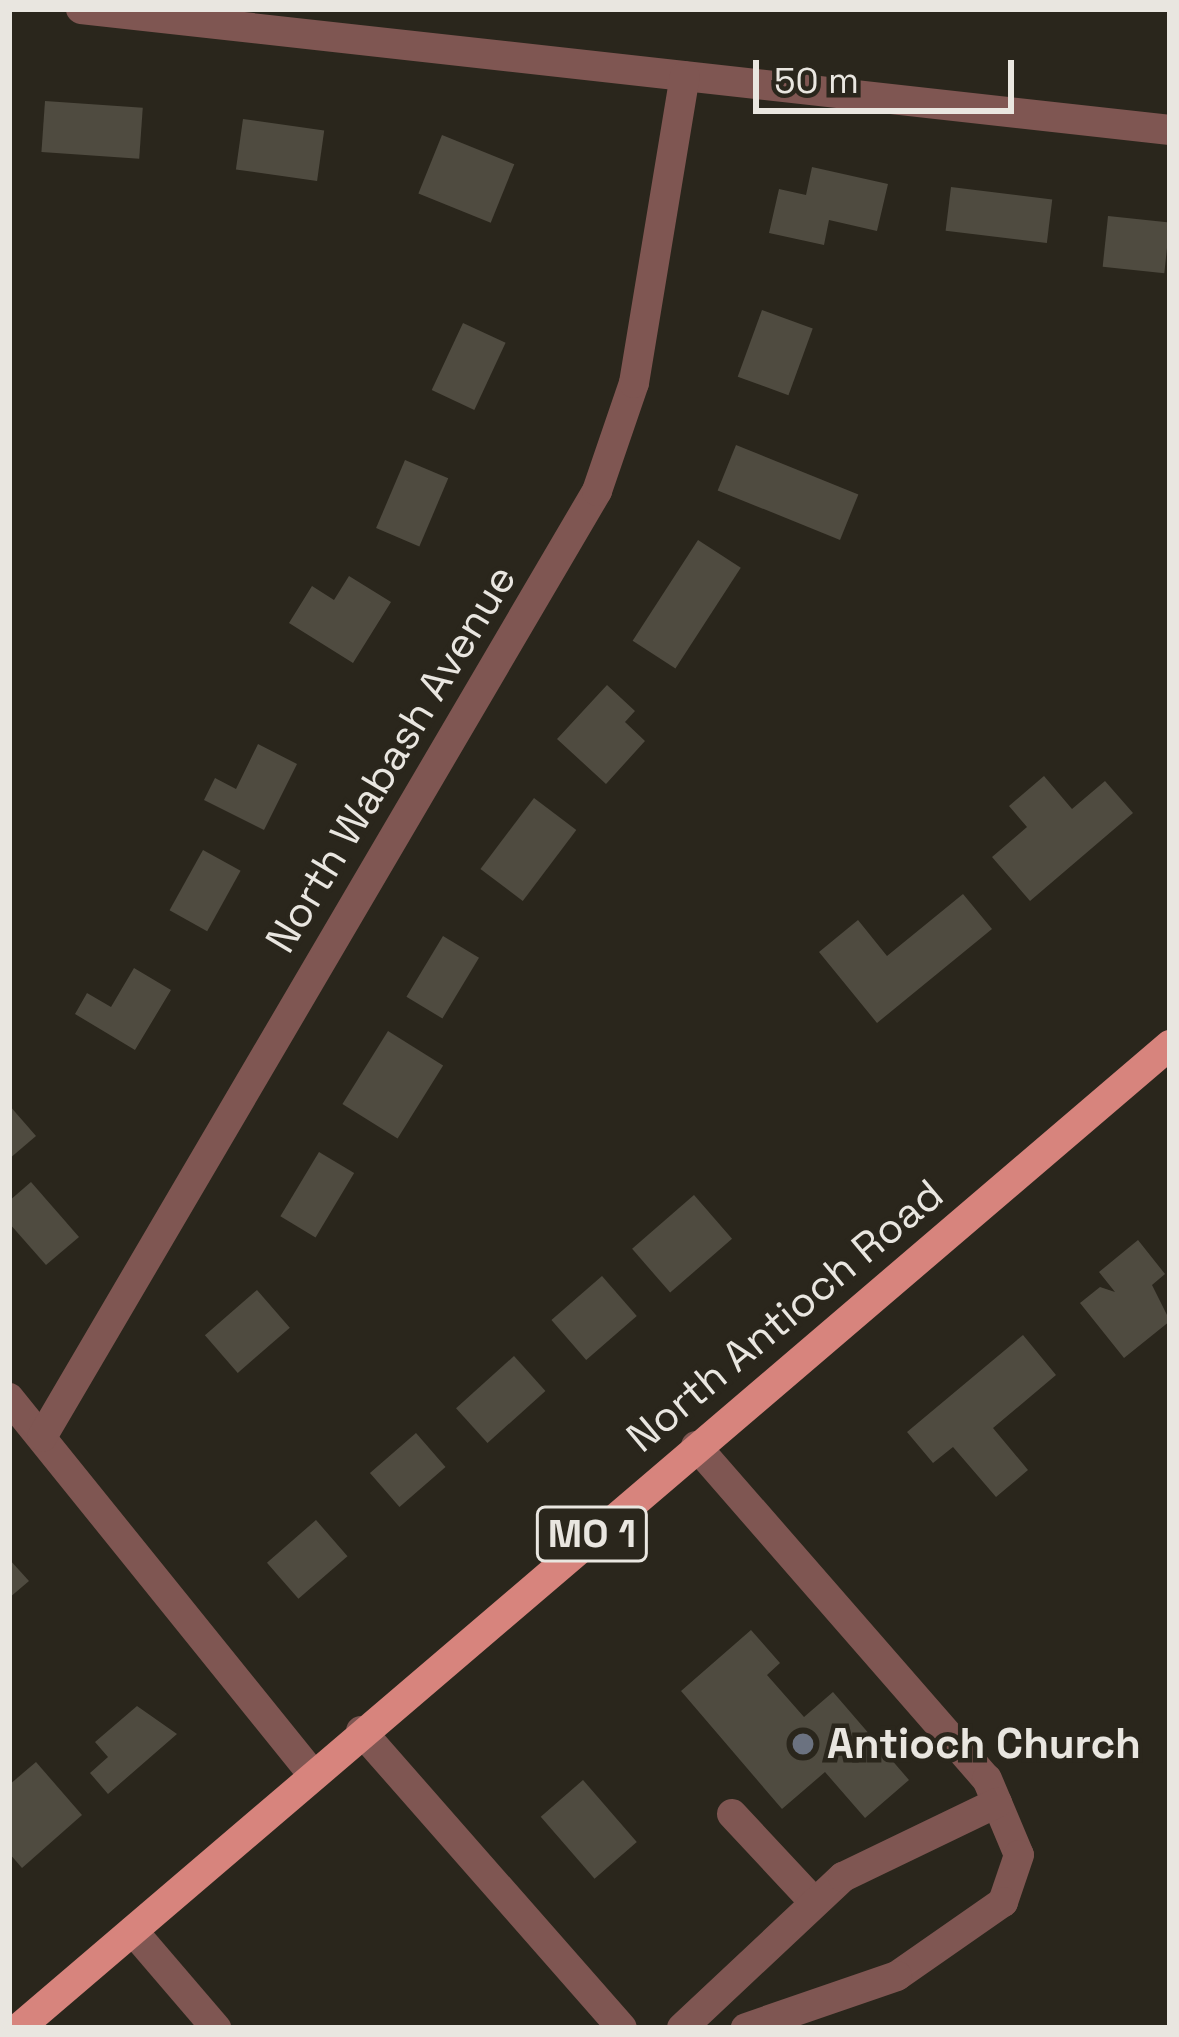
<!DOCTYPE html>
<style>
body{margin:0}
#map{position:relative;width:1179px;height:2037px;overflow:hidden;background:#2a261c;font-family:"Space Grotesk",sans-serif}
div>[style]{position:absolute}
.building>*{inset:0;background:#4f4b40;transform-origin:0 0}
.minor>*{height:30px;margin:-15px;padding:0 15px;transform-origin:15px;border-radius:15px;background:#7f5652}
.major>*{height:30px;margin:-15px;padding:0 15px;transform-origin:15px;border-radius:15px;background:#d7847d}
.dots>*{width:33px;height:33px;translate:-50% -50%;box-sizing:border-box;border:6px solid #2a261c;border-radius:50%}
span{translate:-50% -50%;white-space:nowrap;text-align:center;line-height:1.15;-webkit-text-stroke:9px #2a261c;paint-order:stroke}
.shield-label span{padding:3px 9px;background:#2a261c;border:3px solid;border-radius:9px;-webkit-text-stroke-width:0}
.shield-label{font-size:39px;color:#e9e6e0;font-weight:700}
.street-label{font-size:42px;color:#e9e6e0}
.poi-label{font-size:42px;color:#e9e6e0;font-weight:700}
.left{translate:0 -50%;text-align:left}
.frame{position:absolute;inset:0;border:12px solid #e9e6e0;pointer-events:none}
.scale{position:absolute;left:753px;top:60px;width:261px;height:54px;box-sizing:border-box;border:6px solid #e9e6e0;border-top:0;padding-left:15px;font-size:36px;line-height:42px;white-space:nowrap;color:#e9e6e0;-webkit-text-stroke:9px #2a261c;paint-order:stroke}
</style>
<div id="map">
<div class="building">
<div style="left:45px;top:101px;width:98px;height:51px;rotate:4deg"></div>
<div style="left:243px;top:119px;width:82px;height:51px;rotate:8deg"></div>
<div style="left:442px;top:135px;width:78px;height:63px;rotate:22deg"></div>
<div style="clip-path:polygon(812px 167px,888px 184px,877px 231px,829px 220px,824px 245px,769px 233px,779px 189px,806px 195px)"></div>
<div style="left:951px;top:187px;width:102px;height:44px;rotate:7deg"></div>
<div style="left:1108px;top:216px;width:62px;height:51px;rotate:6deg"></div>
<div style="left:762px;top:310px;width:54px;height:71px;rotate:20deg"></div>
<div style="left:463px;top:323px;width:47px;height:74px;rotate:25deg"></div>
<div style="left:736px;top:445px;width:132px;height:49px;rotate:22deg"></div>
<div style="left:405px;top:460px;width:47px;height:74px;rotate:23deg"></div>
<div style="left:698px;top:540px;width:51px;height:120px;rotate:33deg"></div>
<div style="clip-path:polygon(349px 576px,391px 602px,353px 663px,289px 623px,312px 586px,334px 600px)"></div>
<div style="clip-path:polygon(607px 685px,635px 711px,625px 722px,645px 741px,606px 784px,557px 739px)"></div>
<div style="clip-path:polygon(258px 744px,297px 764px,264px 830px,204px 800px,215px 778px,236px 789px)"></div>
<div style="clip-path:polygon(1044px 776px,1072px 809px,1105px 781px,1133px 813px,1030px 901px,992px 857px,1027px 827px,1009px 806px)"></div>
<div style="left:534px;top:798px;width:53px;height:89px;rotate:37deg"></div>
<div style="left:203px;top:850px;width:43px;height:69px;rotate:29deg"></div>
<div style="clip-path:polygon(963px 894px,992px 929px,877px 1023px,819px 952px,858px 920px,887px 956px)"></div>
<div style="left:443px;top:936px;width:42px;height:71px;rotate:31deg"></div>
<div style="clip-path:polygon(134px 968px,171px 990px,135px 1050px,75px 1014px,87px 993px,111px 1007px)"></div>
<div style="left:388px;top:1031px;width:65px;height:86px;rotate:32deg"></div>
<div style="clip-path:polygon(9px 1105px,36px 1136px,9px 1159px)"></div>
<div style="left:319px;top:1152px;width:41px;height:75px;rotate:31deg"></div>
<div style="clip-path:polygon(31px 1182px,79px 1237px,46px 1265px,9px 1223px,9px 1201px)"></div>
<div style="left:694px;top:1195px;width:58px;height:82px;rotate:49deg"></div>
<div style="clip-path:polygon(1138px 1240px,1165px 1274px,1152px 1285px,1170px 1321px,1124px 1358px,1080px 1303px,1100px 1287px,1115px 1292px,1099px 1272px)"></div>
<div style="left:602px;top:1276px;width:53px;height:67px;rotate:49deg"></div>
<div style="left:257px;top:1290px;width:50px;height:69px;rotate:49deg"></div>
<div style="clip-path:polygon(1023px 1335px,1056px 1375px,993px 1428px,1028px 1470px,996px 1497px,953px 1447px,933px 1463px,907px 1432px)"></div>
<div style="left:514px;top:1356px;width:47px;height:78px;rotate:48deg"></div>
<div style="left:416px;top:1433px;width:45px;height:61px;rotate:49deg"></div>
<div style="left:316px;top:1520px;width:48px;height:65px;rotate:49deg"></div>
<div style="clip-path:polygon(9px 1559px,29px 1581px,9px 1598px)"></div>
<div style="clip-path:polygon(751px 1630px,780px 1663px,767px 1675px,804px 1717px,833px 1692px,909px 1780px,865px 1818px,825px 1772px,782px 1809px,681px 1691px)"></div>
<div style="clip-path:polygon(137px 1706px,177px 1734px,108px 1794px,90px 1773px,108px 1757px,95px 1742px)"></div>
<div style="clip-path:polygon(36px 1762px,82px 1815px,22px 1868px,9px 1853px,9px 1785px)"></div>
<div style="left:583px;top:1780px;width:82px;height:56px;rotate:49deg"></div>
</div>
<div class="minor">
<div style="left:81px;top:9px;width:1096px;rotate:6.34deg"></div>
<div style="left:9px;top:1398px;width:483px;rotate:51.1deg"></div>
<div style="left:42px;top:1437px;width:1097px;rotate:-59.6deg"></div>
<div style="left:597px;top:491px;width:114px;rotate:-71.1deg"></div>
<div style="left:634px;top:383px;width:311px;rotate:-80.6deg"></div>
<div style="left:696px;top:1446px;width:442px;rotate:48.9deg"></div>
<div style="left:987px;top:1779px;width:82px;rotate:67.2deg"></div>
<div style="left:1019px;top:1855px;width:50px;rotate:108.8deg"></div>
<div style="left:1003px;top:1902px;width:129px;rotate:145.1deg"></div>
<div style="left:897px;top:1976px;width:160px;rotate:161deg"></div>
<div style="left:361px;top:1731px;width:395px;rotate:48.7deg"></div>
<div style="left:732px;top:1814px;width:119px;rotate:47deg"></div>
<div style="left:133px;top:1931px;width:128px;rotate:49.4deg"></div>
<div style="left:682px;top:2028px;width:221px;rotate:-43.2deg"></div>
<div style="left:843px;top:1877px;width:171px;rotate:-25.7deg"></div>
</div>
<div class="major">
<div style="left:19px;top:2028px;width:1514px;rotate:-40.5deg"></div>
</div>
<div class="dots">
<div style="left:803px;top:1744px;background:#6b7280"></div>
</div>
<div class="shield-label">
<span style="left:592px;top:1534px">MO 1</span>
</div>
<div class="street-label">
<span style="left:391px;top:759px;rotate:-59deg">North Wabash Avenue</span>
<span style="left:785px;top:1316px;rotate:-40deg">North Antioch Road</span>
</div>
<div class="poi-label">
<span class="left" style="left:827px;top:1744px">Antioch Church</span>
</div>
<div class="frame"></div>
<div class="scale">50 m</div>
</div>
